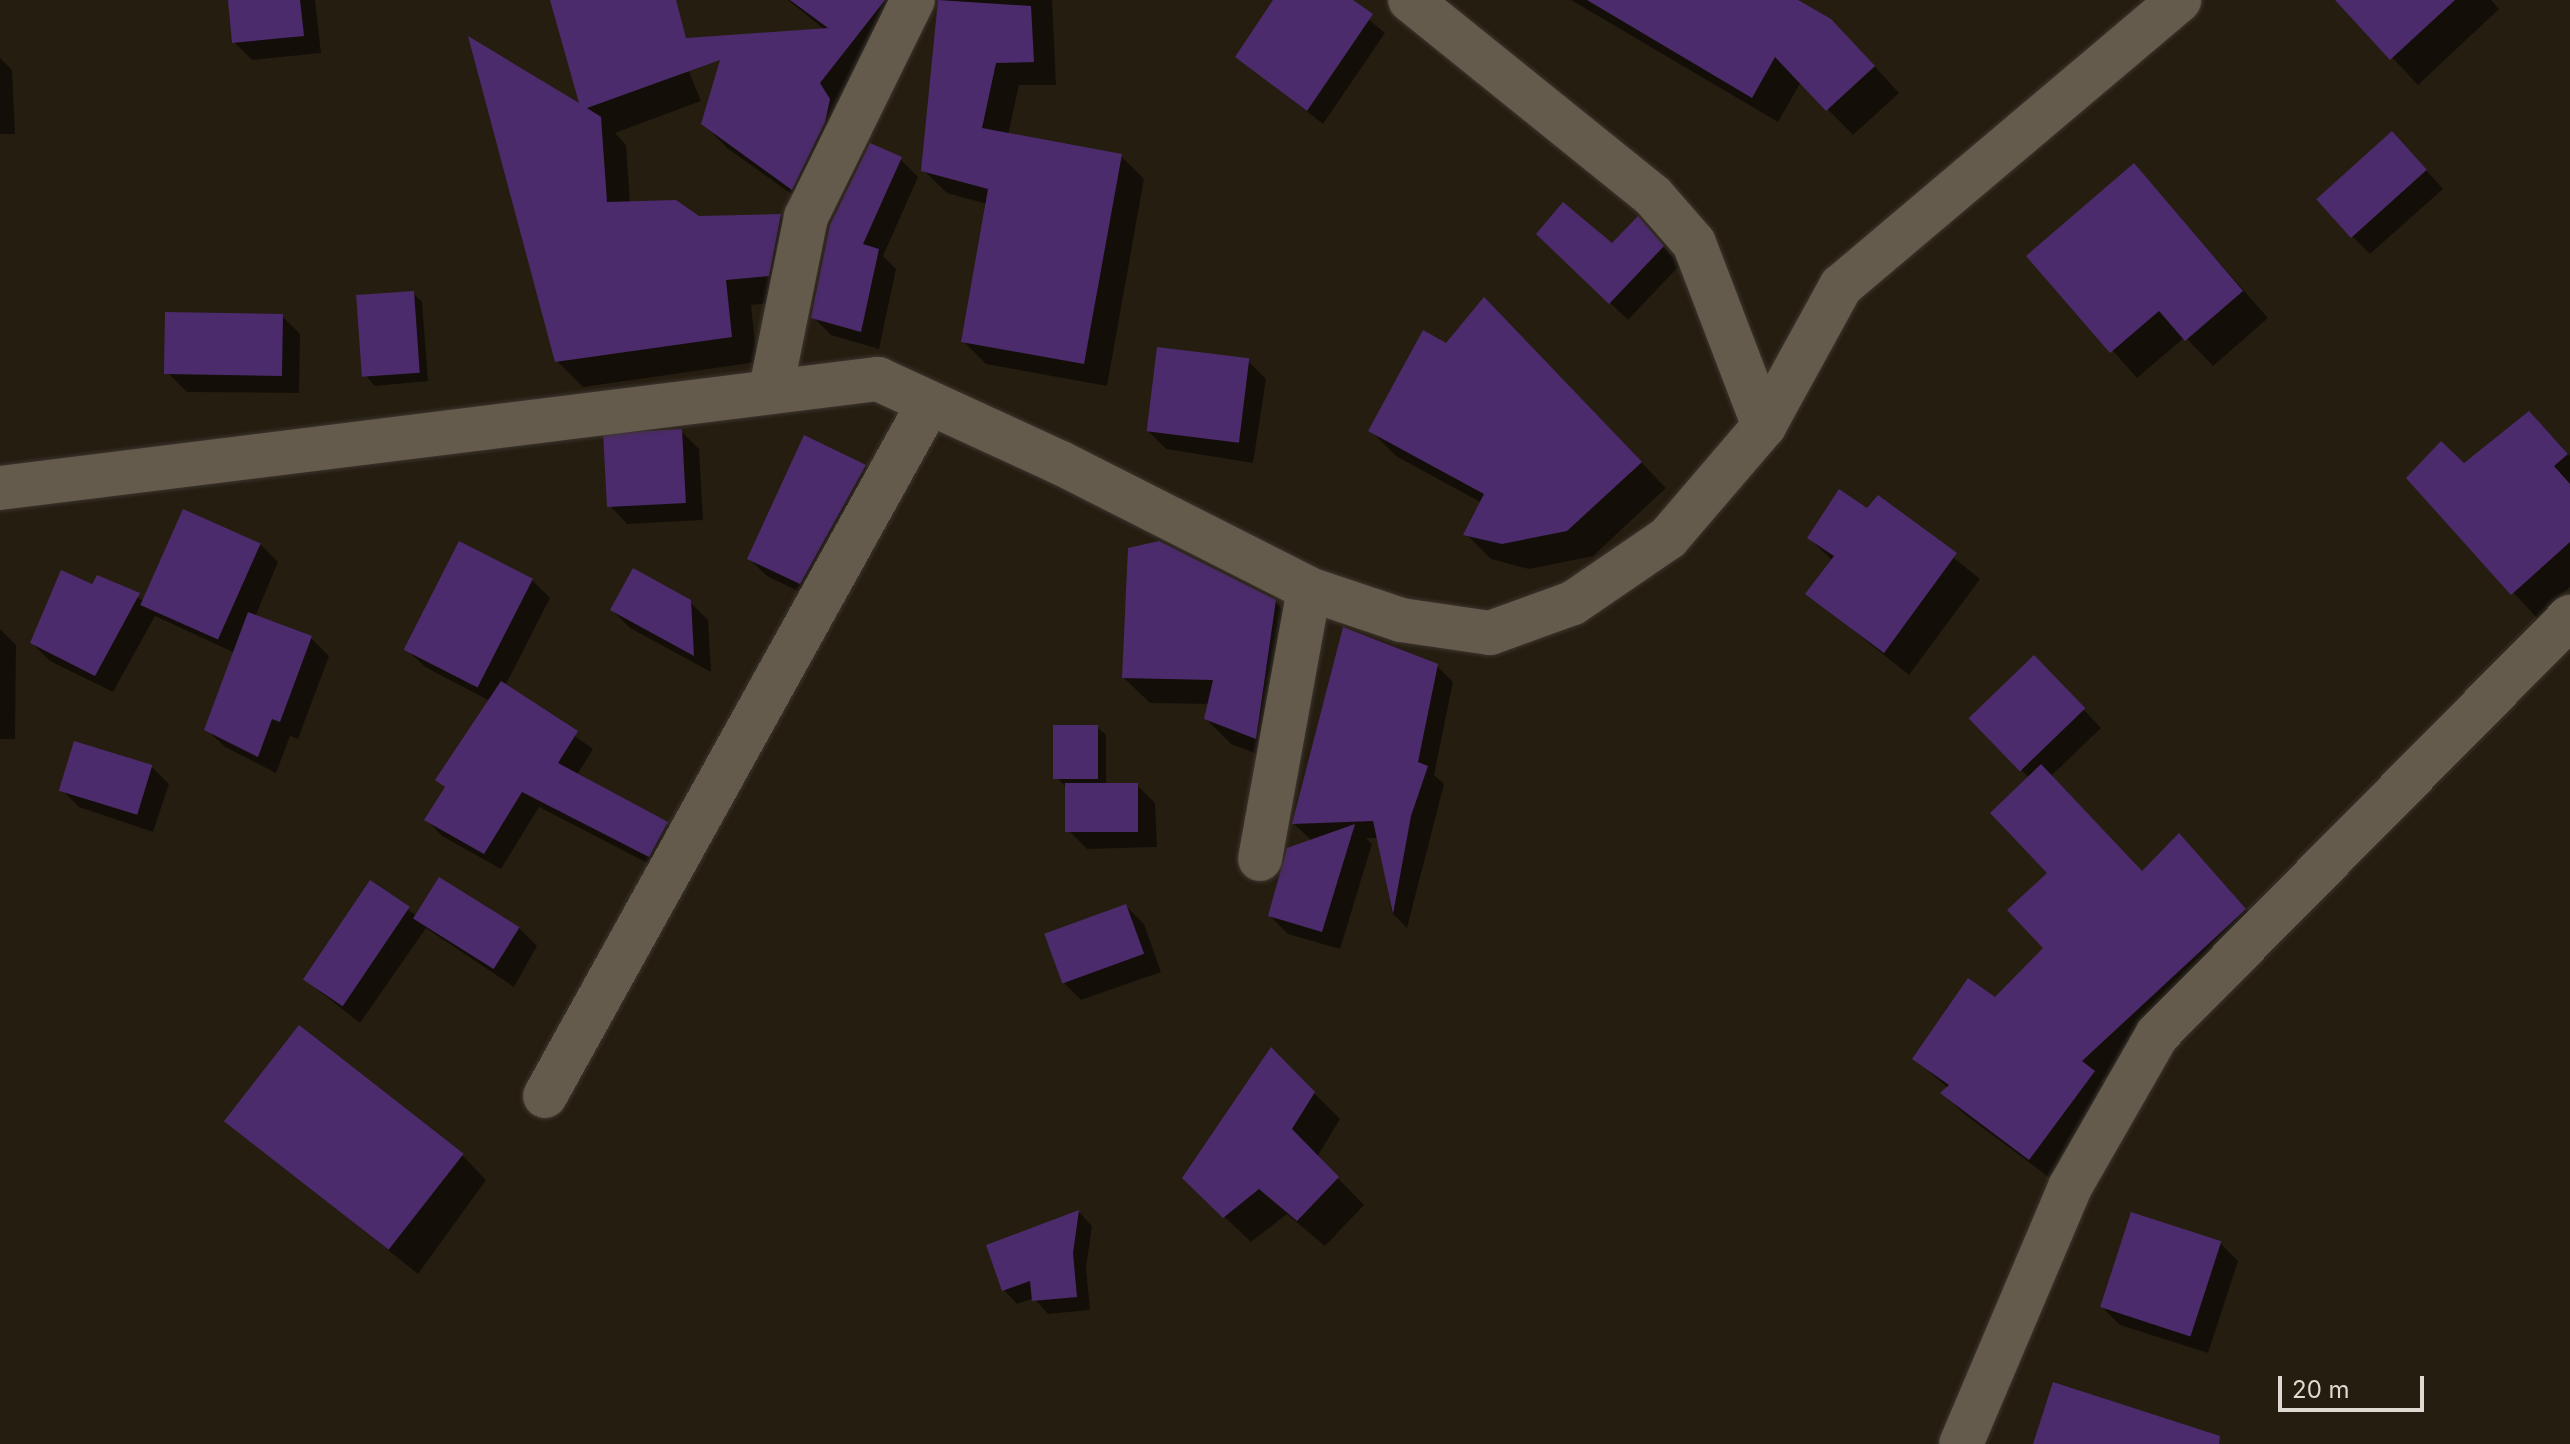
<!DOCTYPE html>
<style>
body{margin:0}
#map{position:relative;width:2570px;height:1444px;overflow:hidden;background:#251d10;font-family:Inter,sans-serif}
div>[style]{position:absolute}
.shadow>*{inset:0;background:#0007}
.building>*{inset:0;background:#4c2b6c;transform-origin:0 0}
.roads{filter:drop-shadow(0 0 2px #3c352f) drop-shadow(0 0 2px #3c352f)}
.minor>*{height:44px;margin:-22px;padding:0 22px;transform-origin:22px;border-radius:22px;background:#655b4d}
.tertiary>*{height:44px;margin:-22px;padding:0 22px;transform-origin:22px;border-radius:22px;background:#655b4d}
span{translate:-50% -50%;white-space:nowrap;text-align:center;line-height:1.15;-webkit-text-stroke:8px #251d10;paint-order:stroke}
.scale{position:absolute;left:2278px;top:1376px;width:146px;height:36px;box-sizing:border-box;border:4px solid #ded9d1;border-top:0;padding-left:10px;font-size:24px;line-height:28px;white-space:nowrap;color:#ded9d1;-webkit-text-stroke:6px #251d10;paint-order:stroke}
</style>
<div id="map">
<div class="shadow">
<div style="clip-path:polygon(230px 0,315px 0,321px 53px,252px 60px,234px 42px)"></div>
<div style="clip-path:polygon(552px 0,660px 0,701px 101px,615px 133px,626px 145px,630px 203px,698px 218px,780px 216px,806px 242px,794px 301px,751px 305px,757px 362px,583px 387px,557px 361px,582px 107px)"></div>
<div style="clip-path:polygon(788px 0,928px 0,815px 211px,727px 148px,704px 124px,825px 30px)"></div>
<div style="clip-path:polygon(939px 0,1052px 0,1056px 85px,1019px 85px,1008px 135px,1121px 156px,1144px 179px,1107px 386px,986px 364px,963px 341px,987px 204px,947px 193px,923px 170px)"></div>
<div style="clip-path:polygon(1275px 0,1345px 0,1385px 33px,1323px 124px,1237px 57px)"></div>
<div style="clip-path:polygon(1571px 0,1794px 0,1857px 47px,1899px 93px,1853px 135px,1801px 82px,1778px 122px)"></div>
<div style="clip-path:polygon(2338px 0,2491px 0,2499px 9px,2418px 85px)"></div>
<div style="clip-path:polygon(0 58px,12px 70px,15px 134px,0 134px)"></div>
<div style="clip-path:polygon(2410px 152px,2443px 189px,2370px 254px,2352px 236px)"></div>
<div style="clip-path:polygon(900px 159px,918px 177px,883px 256px,896px 269px,879px 349px,831px 335px,813px 317px)"></div>
<div style="clip-path:polygon(2134px 166px,2268px 318px,2213px 366px,2185px 337px,2137px 378px,2029px 256px)"></div>
<div style="clip-path:polygon(1655px 237px,1680px 265px,1628px 320px,1557px 252px)"></div>
<div style="clip-path:polygon(413px 293px,422px 302px,428px 381px,375px 386px,367px 377px)"></div>
<div style="clip-path:polygon(282px 316px,300px 334px,299px 393px,187px 392px,169px 374px)"></div>
<div style="clip-path:polygon(1509px 325px,1666px 488px,1593px 556px,1529px 569px,1491px 559px,1466px 534px,1482px 503px,1396px 456px,1370px 430px,1447px 345px)"></div>
<div style="clip-path:polygon(1248px 361px,1266px 379px,1253px 463px,1166px 449px,1148px 431px)"></div>
<div style="clip-path:polygon(681px 431px,699px 449px,703px 520px,627px 524px,610px 506px)"></div>
<div style="clip-path:polygon(2553px 437px,2570px 456px,2570px 587px,2537px 618px,2408px 478px)"></div>
<div style="clip-path:polygon(865px 466px,883px 484px,818px 601px,767px 576px,749px 559px)"></div>
<div style="clip-path:polygon(1878px 497px,1980px 579px,1909px 675px,1808px 594px,1833px 561px,1809px 538px,1867px 510px)"></div>
<div style="clip-path:polygon(260px 544px,278px 562px,255px 617px,311px 638px,329px 656px,298px 739px,290px 736px,276px 773px,225px 747px,207px 730px,235px 653px,155px 616px,113px 692px,50px 661px,32px 643px,98px 577px,146px 602px)"></div>
<div style="clip-path:polygon(532px 580px,550px 598px,505px 686px,593px 749px,577px 775px,667px 824px,683px 840px,665px 872px,539px 807px,501px 869px,442px 836px,426px 819px,446px 789px,438px 780px,490px 701px,425px 667px,407px 650px)"></div>
<div style="clip-path:polygon(690px 602px,708px 620px,711px 672px,630px 628px,612px 610px)"></div>
<div style="clip-path:polygon(1275px 602px,1300px 627px,1281px 763px,1231px 744px,1206px 719px,1210px 704px,1150px 703px,1124px 678px)"></div>
<div style="clip-path:polygon(0 629px,16px 645px,15px 739px,0 739px)"></div>
<div style="clip-path:polygon(1436px 665px,1453px 682px,1434px 775px,1444px 784px,1407px 928px,1392px 913px,1378px 838px,1366px 838px,1372px 844px,1340px 949px,1288px 934px,1270px 916px,1312px 841px,1294px 824px)"></div>
<div style="clip-path:polygon(2051px 675px,2101px 728px,2050px 777px,2143px 873px,2179px 835px,2265px 930px,2102px 1081px,2114px 1092px,2050px 1178px,1963px 1113px,1943px 1093px,1948px 1088px,1915px 1059px,1995px 999px,2046px 948px,2050px 873px,2029px 778px,1971px 717px)"></div>
<div style="clip-path:polygon(1097px 727px,1106px 735px,1106px 785px,1137px 785px,1155px 803px,1157px 847px,1087px 849px,1069px 831px,1067px 788px,1058px 779px)"></div>
<div style="clip-path:polygon(151px 766px,169px 784px,153px 832px,79px 807px,61px 789px)"></div>
<div style="clip-path:polygon(439px 879px,519px 928px,537px 946px,514px 987px,426px 928px,360px 1023px,304px 979px,371px 882px,418px 917px)"></div>
<div style="clip-path:polygon(1126px 906px,1144px 924px,1161px 972px,1081px 1000px,1063px 982px)"></div>
<div style="clip-path:polygon(1271px 1050px,1340px 1119px,1317px 1157px,1364px 1205px,1325px 1246px,1287px 1214px,1251px 1242px,1211px 1204px)"></div>
<div style="clip-path:polygon(228px 1122px,462px 1155px,486px 1180px,418px 1274px)"></div>
<div style="clip-path:polygon(1079px 1212px,1092px 1226px,1086px 1268px,1090px 1310px,1048px 1314px,1034px 1298px,1017px 1304px,1004px 1290px)"></div>
<div style="clip-path:polygon(2220px 1243px,2238px 1261px,2208px 1353px,2120px 1325px,2102px 1307px)"></div>
</div>
<div class="building">
<div style="clip-path:polygon(228px 0,300px 0,304px 36px,232px 43px)"></div>
<div style="clip-path:polygon(550px 0,676px 0,686px 38px,828px 28px,790px 0,885px 0,820px 83px,830px 99px,825px 122px,792px 190px,701px 124px,720px 60px,587px 108px,601px 117px,607px 202px,676px 200px,699px 216px,781px 214px,769px 276px,726px 280px,732px 337px,555px 362px,468px 36px,579px 103px)"></div>
<div style="clip-path:polygon(938px 0,1031px 6px,1034px 62px,996px 63px,982px 128px,1122px 154px,1084px 364px,961px 342px,988px 189px,921px 171px)"></div>
<div style="clip-path:polygon(1273px 0,1353px 0,1373px 14px,1307px 111px,1235px 57px)"></div>
<div style="clip-path:polygon(1587px 0,1798px 0,1831px 19px,1875px 66px,1826px 111px,1775px 57px,1752px 98px)"></div>
<div style="clip-path:polygon(2335px 0,2455px 0,2390px 60px)"></div>
<div style="left:2392px;top:131px;width:52px;height:102px;rotate:48deg"></div>
<div style="clip-path:polygon(870px 143px,902px 157px,863px 244px,879px 249px,861px 332px,811px 318px,830px 225px)"></div>
<div style="clip-path:polygon(2134px 163px,2243px 291px,2185px 341px,2159px 311px,2110px 353px,2026px 256px)"></div>
<div style="clip-path:polygon(1563px 202px,1612px 243px,1638px 216px,1664px 246px,1609px 304px,1536px 234px)"></div>
<div style="left:414px;top:291px;width:82px;height:58px;rotate:86deg"></div>
<div style="clip-path:polygon(1484px 297px,1642px 462px,1567px 531px,1502px 544px,1463px 535px,1484px 494px,1368px 431px,1423px 330px,1446px 343px)"></div>
<div style="left:283px;top:314px;width:62px;height:118px;rotate:91deg"></div>
<div style="left:1157px;top:347px;width:93px;height:85px;rotate:7deg"></div>
<div style="clip-path:polygon(2529px 411px,2568px 454px,2554px 466px,2570px 484px,2570px 542px,2511px 595px,2406px 478px,2441px 441px,2464px 463px)"></div>
<div style="left:682px;top:429px;width:74px;height:79px;rotate:87deg"></div>
<div style="clip-path:polygon(804px 435px,866px 465px,800px 584px,747px 559px)"></div>
<div style="clip-path:polygon(1839px 489px,1867px 508px,1878px 495px,1957px 553px,1884px 653px,1805px 594px,1834px 556px,1807px 538px)"></div>
<div style="left:183px;top:509px;width:85px;height:105px;rotate:24deg"></div>
<div style="left:459px;top:541px;width:83px;height:122px;rotate:27deg"></div>
<div style="clip-path:polygon(1159px 541px,1276px 600px,1256px 739px,1204px 719px,1213px 680px,1122px 678px,1128px 548px)"></div>
<div style="clip-path:polygon(633px 568px,691px 600px,694px 656px,610px 610px)"></div>
<div style="clip-path:polygon(61px 570px,92px 584px,97px 575px,140px 593px,95px 676px,30px 643px)"></div>
<div style="clip-path:polygon(248px 612px,312px 636px,280px 722px,272px 719px,258px 757px,204px 730px)"></div>
<div style="clip-path:polygon(1343px 627px,1438px 664px,1418px 762px,1428px 766px,1411px 816px,1393px 914px,1373px 821px,1292px 824px)"></div>
<div style="left:2034px;top:655px;width:74px;height:91px;rotate:46deg"></div>
<div style="clip-path:polygon(501px 681px,578px 731px,558px 763px,668px 822px,649px 857px,522px 792px,484px 854px,424px 820px,445px 787px,435px 780px)"></div>
<div style="left:1053px;top:725px;width:45px;height:54px"></div>
<div style="left:74px;top:741px;width:82px;height:52px;rotate:17deg"></div>
<div style="clip-path:polygon(2041px 764px,2142px 871px,2179px 833px,2246px 909px,2082px 1061px,2095px 1071px,2029px 1160px,1940px 1093px,1949px 1085px,1912px 1059px,1968px 978px,1995px 997px,2043px 948px,2007px 910px,2047px 873px,1990px 813px)"></div>
<div style="left:1065px;top:783px;width:73px;height:49px"></div>
<div style="clip-path:polygon(1355px 824px,1322px 932px,1268px 916px,1287px 848px)"></div>
<div style="left:439px;top:877px;width:95px;height:49px;rotate:32deg"></div>
<div style="left:370px;top:880px;width:48px;height:120px;rotate:34deg"></div>
<div style="left:1126px;top:904px;width:53px;height:87px;rotate:70deg"></div>
<div style="left:299px;top:1025px;width:209px;height:122px;rotate:38deg"></div>
<div style="clip-path:polygon(1271px 1047px,1315px 1092px,1292px 1129px,1339px 1177px,1297px 1221px,1259px 1189px,1223px 1218px,1182px 1178px)"></div>
<div style="clip-path:polygon(1079px 1210px,1073px 1253px,1077px 1297px,1032px 1301px,1030px 1281px,1002px 1291px,986px 1245px)"></div>
<div style="left:2131px;top:1212px;width:95px;height:100px;rotate:18deg"></div>
<div style="clip-path:polygon(2053px 1382px,2220px 1436px,2219px 1444px,2033px 1444px)"></div>
</div>
<div class="roads">
<div class="minor">
<div style="left:1410px;top:0;width:312px;rotate:38.9deg"></div>
<div style="left:1653px;top:196px;width:62px;rotate:48.9deg"></div>
<div style="left:1694px;top:243px;width:196px;rotate:69.1deg"></div>
<div style="left:771px;top:389px;width:176px;rotate:-78.5deg"></div>
<div style="left:806px;top:217px;width:242px;rotate:-63.8deg"></div>
<div style="left:1260px;top:859px;width:274px;rotate:-79.7deg"></div>
<div style="left:545px;top:1096px;width:792px;rotate:-61.01deg"></div>
<div style="left:1961px;top:1444px;width:279px;rotate:-67deg"></div>
<div style="left:2070px;top:1187px;width:175px;rotate:-60.2deg"></div>
<div style="left:2157px;top:1035px;width:588px;rotate:-45.34deg"></div>
</div>
<div class="tertiary">
<div style="left:0;top:488px;width:885px;rotate:-7.08deg"></div>
<div style="left:878px;top:379px;width:201px;rotate:24.7deg"></div>
<div style="left:1061px;top:463px;width:278px;rotate:26.9deg"></div>
<div style="left:1309px;top:589px;width:97px;rotate:18.6deg"></div>
<div style="left:1401px;top:620px;width:90px;rotate:8.3deg"></div>
<div style="left:1490px;top:633px;width:88px;rotate:-19.9deg"></div>
<div style="left:1573px;top:603px;width:115px;rotate:-34.4deg"></div>
<div style="left:1668px;top:538px;width:148px;rotate:-49.4deg"></div>
<div style="left:1764px;top:426px;width:160px;rotate:-61.2deg"></div>
<div style="left:1841px;top:286px;width:443px;rotate:-40.2deg"></div>
</div>
</div>
<div class="scale">20 m</div>
</div>
